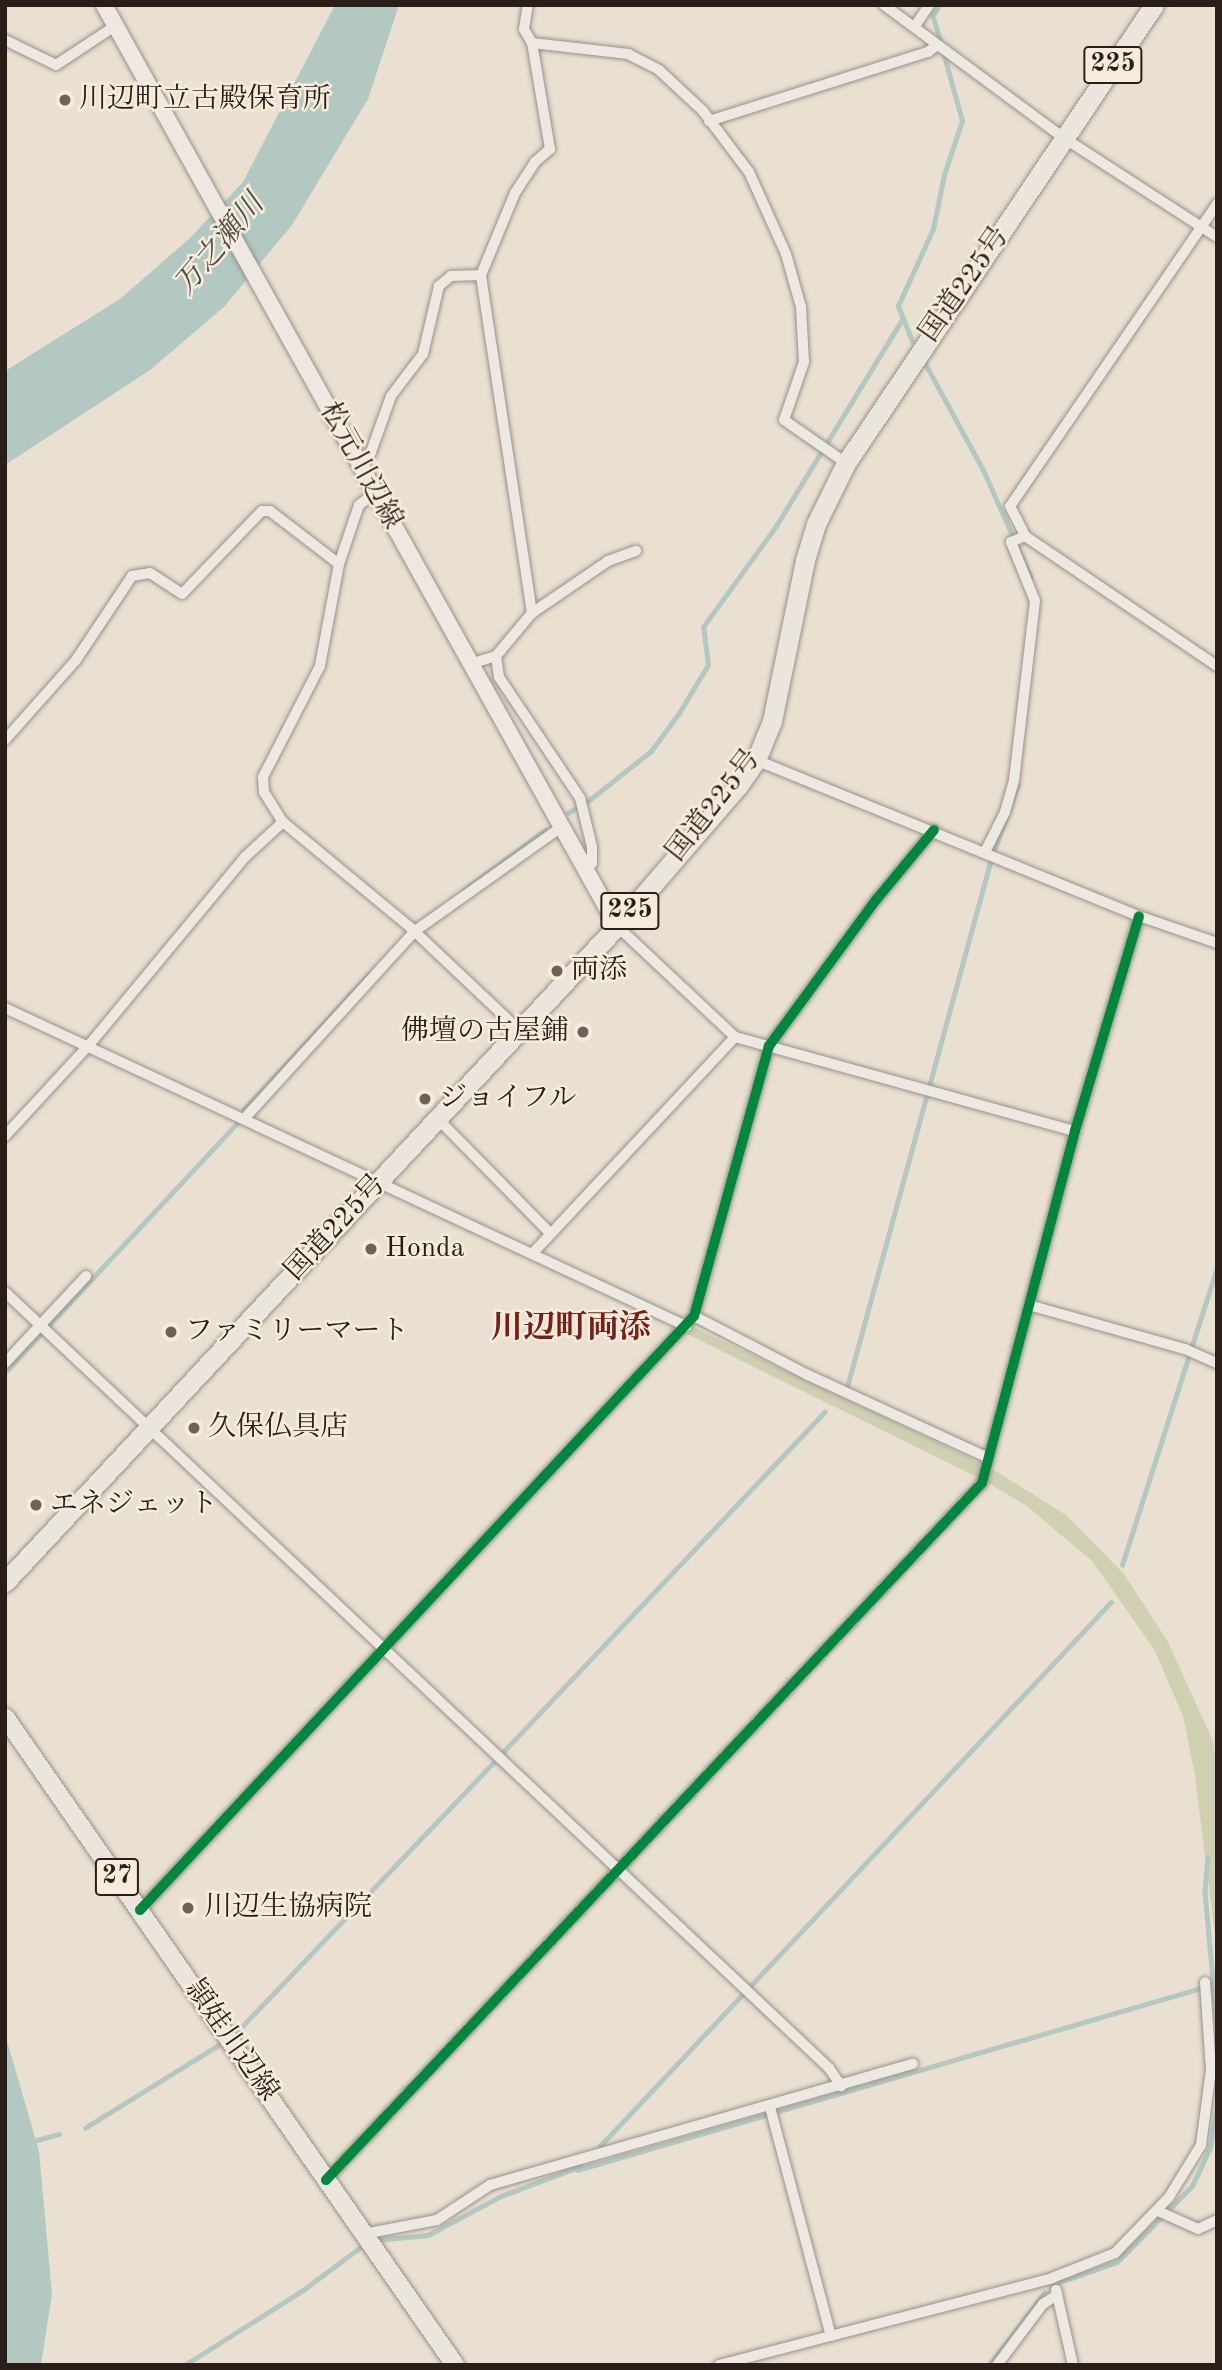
<!DOCTYPE html>
<meta charset="utf-8">
<style>
body{margin:0}
#map{position:relative;width:1222px;height:2370px;overflow:hidden;background:#e9e0d2;font-family:"Old Standard TT","Noto Serif JP",serif}
div>[style]{position:absolute}
.green>*{inset:0;background:#cfd0b1}
.water>*{inset:0;background:#b2c8c0}
.stream>*{height:4.5px;margin:-2.25px;padding:0 2.25px;transform-origin:2.25px;border-radius:2.25px;background:#b2c8c0}
.roads{filter:drop-shadow(0 0 2px #989188) drop-shadow(0 0 2px #989188)}
.minor>*{height:10px;margin:-5px;padding:0 5px;transform-origin:5px;border-radius:5px;background:#ede8e2}
.secondary>*{height:16px;margin:-8px;padding:0 8px;transform-origin:8px;border-radius:8px;background:#ede8e2}
.primary>*{height:18px;margin:-9px;padding:0 9px;transform-origin:9px;border-radius:9px;background:#eae5dd}
.trunk>*{height:19px;margin:-9.5px;padding:0 9.5px;transform-origin:9.5px;border-radius:9.5px;background:#eae5dd}
.cycleway>*{height:10px;margin:-5px;padding:0 5px;transform-origin:5px;border-radius:5px;background:#00873e}
.dots>*{width:19px;height:19px;translate:-50% -50%;box-sizing:border-box;border:4px solid #f7ecdc;border-radius:50%}
span{translate:-50% -50%;white-space:nowrap;text-align:center;line-height:1.15;-webkit-text-stroke:5px #f7ecdc;paint-order:stroke}
.shield-label span{padding:2px 5px;background:#f7ecdc;border:2px solid;border-radius:5px;-webkit-text-stroke-width:0}
.shield-label{font-size:26px;color:#2b1d17;font-weight:700}
.poi-label{font-size:28px;color:#2b1d17}
.left{translate:0 -50%;text-align:left}
.right{translate:-100% -50%;text-align:right}
.street-label{font-size:28px;color:#2b1d17}
.water-label{font-size:30px;color:#4d4d48;font-style:italic}
.quarter-label{font-size:32px;color:#7a1f14;font-weight:700}
.frame{position:absolute;inset:0;border:7px solid #2b1d17;pointer-events:none}
</style>
<div id="map">
<div class="green">
<div style="clip-path:polygon(693px 1327px,989px 1467px,1066px 1515px,1124px 1574px,1168px 1642px,1212px 1739px,1217px 1763px,1217px 1952px,1195px 1776px,1183px 1716px,1154px 1649px,1092px 1561px,1027px 1506px,985px 1481px,687px 1334px)"></div>
</div>
<div class="water">
<div style="clip-path:polygon(335px 5px,399px 5px,368px 99px,292px 225px,224px 307px,150px 370px,5px 465px,5px 371px,120px 299px,189px 239px,243px 182px)"></div>
<div style="clip-path:polygon(5px 2034px,39px 2151px,52px 2294px,41px 2365px,5px 2365px)"></div>
</div>
<div class="stream">
<div style="left:940px;top:5px;width:13px;rotate:122deg"></div>
<div style="left:933px;top:16px;width:28px;rotate:73deg"></div>
<div style="left:912px;top:341px;width:38px;rotate:-112deg"></div>
<div style="left:898px;top:306px;width:85px;rotate:-65.6deg"></div>
<div style="left:933px;top:229px;width:55px;rotate:-78.5deg"></div>
<div style="left:944px;top:175px;width:57px;rotate:-71.6deg"></div>
<div style="left:962px;top:121px;width:72px;rotate:-105.4deg"></div>
<div style="left:924px;top:361px;width:123px;rotate:61.4deg"></div>
<div style="left:983px;top:469px;width:118px;rotate:66deg"></div>
<div style="left:588px;top:801px;width:80px;rotate:-38.4deg"></div>
<div style="left:651px;top:751px;width:47px;rotate:-53.6deg"></div>
<div style="left:679px;top:713px;width:56px;rotate:-58.9deg"></div>
<div style="left:708px;top:665px;width:38px;rotate:-97deg"></div>
<div style="left:703px;top:627px;width:125px;rotate:-54.1deg"></div>
<div style="left:776px;top:526px;width:240px;rotate:-58.6deg"></div>
<div style="left:568px;top:813px;width:13px;rotate:-32deg"></div>
<div style="left:464px;top:890px;width:101px;rotate:-36.5deg"></div>
<div style="left:244px;top:1109px;width:184px;rotate:-47.2deg"></div>
<div style="left:5px;top:1372px;width:340px;rotate:-47deg"></div>
<div style="left:847px;top:1387px;width:547px;rotate:-74.74deg"></div>
<div style="left:991px;top:859px;width:79px;rotate:-70deg"></div>
<div style="left:1122px;top:1565px;width:312px;rotate:-72.3deg"></div>
<div style="left:1217px;top:1735px;width:12px;rotate:90deg"></div>
<div style="left:503px;top:1752px;width:468px;rotate:-46.6deg"></div>
<div style="left:1208px;top:1857px;width:35px;rotate:95deg"></div>
<div style="left:1205px;top:1892px;width:134px;rotate:84.8deg"></div>
<div style="left:233px;top:2036px;width:377px;rotate:-46.4deg"></div>
<div style="left:85px;top:2128px;width:165px;rotate:-31.9deg"></div>
<div style="left:33px;top:2141px;width:27px;rotate:-15deg"></div>
<div style="left:600px;top:2146px;width:746px;rotate:-46.79deg"></div>
<div style="left:577px;top:2170px;width:650px;rotate:-16.26deg"></div>
<div style="left:375px;top:2240px;width:53px;rotate:-5.4deg"></div>
<div style="left:428px;top:2235px;width:83px;rotate:-28.1deg"></div>
<div style="left:501px;top:2196px;width:85px;rotate:-20.6deg"></div>
<div style="left:1060px;top:2282px;width:60px;rotate:-19.3deg"></div>
<div style="left:1117px;top:2262px;width:107px;rotate:-45.4deg"></div>
<div style="left:1192px;top:2186px;width:42px;rotate:-64.7deg"></div>
<div style="left:1210px;top:2148px;width:44px;rotate:-80.8deg"></div>
<div style="left:185px;top:2365px;width:140px;rotate:-32.4deg"></div>
<div style="left:303px;top:2290px;width:79px;rotate:-36.7deg"></div>
<div style="left:989px;top:2365px;width:91px;rotate:-52.6deg"></div>
</div>
<div class="roads">
<div class="minor">
<div style="left:884px;top:5px;width:224px;rotate:36.5deg"></div>
<div style="left:1064px;top:138px;width:182px;rotate:32.9deg"></div>
<div style="left:915px;top:26px;width:25px;rotate:-56deg"></div>
<div style="left:5px;top:40px;width:57px;rotate:26.1deg"></div>
<div style="left:56px;top:65px;width:71px;rotate:-33.5deg"></div>
<div style="left:532px;top:43px;width:97px;rotate:6.5deg"></div>
<div style="left:628px;top:54px;width:35px;rotate:27deg"></div>
<div style="left:659px;top:70px;width:60px;rotate:43deg"></div>
<div style="left:703px;top:111px;width:76px;rotate:53deg"></div>
<div style="left:749px;top:172px;width:90px;rotate:65.7deg"></div>
<div style="left:786px;top:254px;width:55px;rotate:74.2deg"></div>
<div style="left:801px;top:307px;width:55px;rotate:86.9deg"></div>
<div style="left:804px;top:362px;width:61px;rotate:109deg"></div>
<div style="left:784px;top:420px;width:75px;rotate:34.7deg"></div>
<div style="left:709px;top:121px;width:230px;rotate:-17.5deg"></div>
<div style="left:928px;top:52px;width:11px;rotate:-38deg"></div>
<div style="left:1217px;top:204px;width:366px;rotate:124.4deg"></div>
<div style="left:1010px;top:506px;width:34px;rotate:63deg"></div>
<div style="left:1025px;top:536px;width:232px;rotate:34.1deg"></div>
<div style="left:361px;top:466px;width:17px;rotate:-54deg"></div>
<div style="left:371px;top:452px;width:59px;rotate:-70.3deg"></div>
<div style="left:391px;top:396px;width:53px;rotate:-52.7deg"></div>
<div style="left:423px;top:354px;width:70px;rotate:-76.8deg"></div>
<div style="left:439px;top:286px;width:16px;rotate:-40deg"></div>
<div style="left:451px;top:276px;width:30px;rotate:-2deg"></div>
<div style="left:375px;top:493px;width:20px;rotate:143deg"></div>
<div style="left:359px;top:505px;width:62px;rotate:108.7deg"></div>
<div style="left:339px;top:564px;width:104px;rotate:100.6deg"></div>
<div style="left:320px;top:666px;width:125px;rotate:117.2deg"></div>
<div style="left:263px;top:777px;width:15px;rotate:86deg"></div>
<div style="left:264px;top:792px;width:36px;rotate:58deg"></div>
<div style="left:283px;top:822px;width:166px;rotate:39.6deg"></div>
<div style="left:411px;top:928px;width:150px;rotate:43.4deg"></div>
<div style="left:532px;top:613px;width:92px;rotate:-34.4deg"></div>
<div style="left:608px;top:561px;width:30px;rotate:-20deg"></div>
<div style="left:496px;top:656px;width:21px;rotate:82deg"></div>
<div style="left:499px;top:677px;width:146px;rotate:56.2deg"></div>
<div style="left:580px;top:798px;width:50px;rotate:76.2deg"></div>
<div style="left:592px;top:847px;width:16px;rotate:90deg"></div>
<div style="left:592px;top:863px;width:10px;rotate:127deg"></div>
<div style="left:470px;top:664px;width:27px;rotate:-17deg"></div>
<div style="left:496px;top:656px;width:56px;rotate:-50.1deg"></div>
<div style="left:532px;top:613px;width:342px;rotate:-98.6deg"></div>
<div style="left:481px;top:275px;width:89px;rotate:-67.5deg"></div>
<div style="left:515px;top:193px;width:37px;rotate:-57deg"></div>
<div style="left:535px;top:162px;width:20px;rotate:-41deg"></div>
<div style="left:550px;top:149px;width:108px;rotate:-99.6deg"></div>
<div style="left:532px;top:43px;width:16px;rotate:-120deg"></div>
<div style="left:524px;top:29px;width:24px;rotate:-81deg"></div>
<div style="left:5px;top:740px;width:107px;rotate:-48.4deg"></div>
<div style="left:76px;top:660px;width:101px;rotate:-56.3deg"></div>
<div style="left:132px;top:576px;width:18px;rotate:-9deg"></div>
<div style="left:150px;top:573px;width:38px;rotate:33deg"></div>
<div style="left:182px;top:594px;width:115px;rotate:-46.1deg"></div>
<div style="left:262px;top:511px;width:8px"></div>
<div style="left:270px;top:511px;width:87px;rotate:37.5deg"></div>
<div style="left:756px;top:760px;width:414px;rotate:22.2deg"></div>
<div style="left:1139px;top:916px;width:83px;rotate:19.1deg"></div>
<div style="left:986px;top:850px;width:42px;rotate:-63.4deg"></div>
<div style="left:1005px;top:812px;width:33px;rotate:-74deg"></div>
<div style="left:1014px;top:780px;width:180px;rotate:-83.3deg"></div>
<div style="left:1035px;top:601px;width:64px;rotate:-112.1deg"></div>
<div style="left:1011px;top:542px;width:15px;rotate:-23deg"></div>
<div style="left:617px;top:926px;width:162px;rotate:43.2deg"></div>
<div style="left:735px;top:1037px;width:353px;rotate:15.5deg"></div>
<div style="left:5px;top:1008px;width:752px;rotate:25.03deg"></div>
<div style="left:244px;top:1119px;width:254px;rotate:-47.7deg"></div>
<div style="left:415px;top:931px;width:178px;rotate:-35.4deg"></div>
<div style="left:438px;top:1119px;width:158px;rotate:45.5deg"></div>
<div style="left:5px;top:1136px;width:124px;rotate:-47.3deg"></div>
<div style="left:89px;top:1045px;width:244px;rotate:-50.3deg"></div>
<div style="left:245px;top:857px;width:52px;rotate:-42.6deg"></div>
<div style="left:532px;top:1254px;width:297px;rotate:-46.9deg"></div>
<div style="left:5px;top:1292px;width:1132px;rotate:43.28deg"></div>
<div style="left:829px;top:2068px;width:22px;rotate:56deg"></div>
<div style="left:1029px;top:1305px;width:162px;rotate:15.8deg"></div>
<div style="left:1185px;top:1349px;width:35px;rotate:24deg"></div>
<div style="left:694px;top:1316px;width:128px;rotate:27.4deg"></div>
<div style="left:808px;top:1375px;width:196px;rotate:24.7deg"></div>
<div style="left:5px;top:1363px;width:119px;rotate:-47deg"></div>
<div style="left:140px;top:1910px;width:812px;rotate:-47deg"></div>
<div style="left:694px;top:1316px;width:280px;rotate:-74.5deg"></div>
<div style="left:769px;top:1046px;width:181px;rotate:-53.8deg"></div>
<div style="left:876px;top:900px;width:91px;rotate:-50.4deg"></div>
<div style="left:770px;top:2107px;width:237px;rotate:75.1deg"></div>
<div style="left:326px;top:2180px;width:957px;rotate:-46.74deg"></div>
<div style="left:982px;top:1483px;width:364px;rotate:-75.2deg"></div>
<div style="left:1075px;top:1131px;width:224px;rotate:-73.4deg"></div>
<div style="left:1158px;top:2211px;width:44px;rotate:24.2deg"></div>
<div style="left:1198px;top:2229px;width:21px;rotate:-25deg"></div>
<div style="left:364px;top:2234px;width:74px;rotate:-10.9deg"></div>
<div style="left:437px;top:2220px;width:64px;rotate:-33.4deg"></div>
<div style="left:490px;top:2185px;width:440px;rotate:-16deg"></div>
<div style="left:1056px;top:2290px;width:77px;rotate:77.2deg"></div>
<div style="left:719px;top:2365px;width:344px;rotate:-14.6deg"></div>
<div style="left:1052px;top:2278px;width:68px;rotate:-21.6deg"></div>
<div style="left:1115px;top:2253px;width:78px;rotate:-46deg"></div>
<div style="left:1169px;top:2197px;width:61px;rotate:-58.4deg"></div>
<div style="left:1201px;top:2145px;width:76px;rotate:-82.4deg"></div>
<div style="left:1211px;top:2070px;width:88px;rotate:-93.9deg"></div>
<div style="left:997px;top:2365px;width:76px;rotate:-53deg"></div>
<div style="left:1043px;top:2304px;width:17px;rotate:-33deg"></div>
</div>
<div class="secondary">
<div style="left:104px;top:5px;width:1054px;rotate:60.88deg"></div>
</div>
<div class="primary">
<div style="left:5px;top:1717px;width:789px;rotate:55.22deg"></div>
</div>
<div class="trunk">
<div style="left:5px;top:1582px;width:897px;rotate:-46.99deg"></div>
<div style="left:617px;top:926px;width:185px;rotate:-49.2deg"></div>
<div style="left:738px;top:786px;width:32px;rotate:-55deg"></div>
<div style="left:756px;top:760px;width:42px;rotate:-67.7deg"></div>
<div style="left:772px;top:721px;width:164px;rotate:-78.4deg"></div>
<div style="left:805px;top:560px;width:38px;rotate:-73deg"></div>
<div style="left:816px;top:524px;width:68px;rotate:-63.8deg"></div>
<div style="left:846px;top:463px;width:552px;rotate:-56.08deg"></div>
</div>
</div>
<div class="cycleway">
<div style="left:140px;top:1910px;width:812px;rotate:-47deg"></div>
<div style="left:694px;top:1316px;width:280px;rotate:-74.5deg"></div>
<div style="left:769px;top:1046px;width:181px;rotate:-53.8deg"></div>
<div style="left:876px;top:900px;width:91px;rotate:-50.4deg"></div>
<div style="left:326px;top:2180px;width:957px;rotate:-46.74deg"></div>
<div style="left:982px;top:1483px;width:364px;rotate:-75.2deg"></div>
<div style="left:1075px;top:1131px;width:224px;rotate:-73.4deg"></div>
</div>
<div class="dots">
<div style="left:65px;top:100px;background:#6e6158"></div>
<div style="left:557px;top:971px;background:#6e6158"></div>
<div style="left:583px;top:1032px;background:#6e6158"></div>
<div style="left:425px;top:1099px;background:#6e6158"></div>
<div style="left:371px;top:1249px;background:#6e6158"></div>
<div style="left:171px;top:1332px;background:#6e6158"></div>
<div style="left:194px;top:1428px;background:#6e6158"></div>
<div style="left:36px;top:1505px;background:#6e6158"></div>
<div style="left:188px;top:1908px;background:#6e6158"></div>
</div>
<div class="shield-label">
<span style="left:1113px;top:65px">225</span>
<span style="left:630px;top:911px">225</span>
<span style="left:117px;top:1877px">27</span>
</div>
<div class="poi-label">
<span class="left" style="left:79px;top:100px">川辺町立古殿保育所</span>
<span class="left" style="left:571px;top:971px">両添</span>
<span class="right" style="left:569px;top:1032px">佛壇の古屋鋪</span>
<span class="left" style="left:439px;top:1099px">ジョイフル</span>
<span class="left" style="left:385px;top:1249px">Honda</span>
<span class="left" style="left:185px;top:1332px">ファミリーマート</span>
<span class="left" style="left:208px;top:1428px">久保仏具店</span>
<span class="left" style="left:50px;top:1505px">エネジェット</span>
<span class="left" style="left:204px;top:1908px">川辺生協病院</span>
</div>
<div class="street-label">
<span style="left:965px;top:285px;rotate:-55deg">国道225号</span>
<span style="left:360px;top:466px;rotate:61deg">松元川辺線</span>
<span style="left:714px;top:806px;rotate:-52deg">国道225号</span>
<span style="left:336px;top:1228px;rotate:-47deg">国道225号</span>
<span style="left:231px;top:2041px;rotate:55deg">頴娃川辺線</span>
</div>
<div class="water-label">
<span style="left:220px;top:245px;rotate:-50deg">万之瀬川</span>
</div>
<div class="quarter-label">
<span style="left:571px;top:1329px">川辺町両添</span>
</div>
<div class="frame"></div>
</div>
